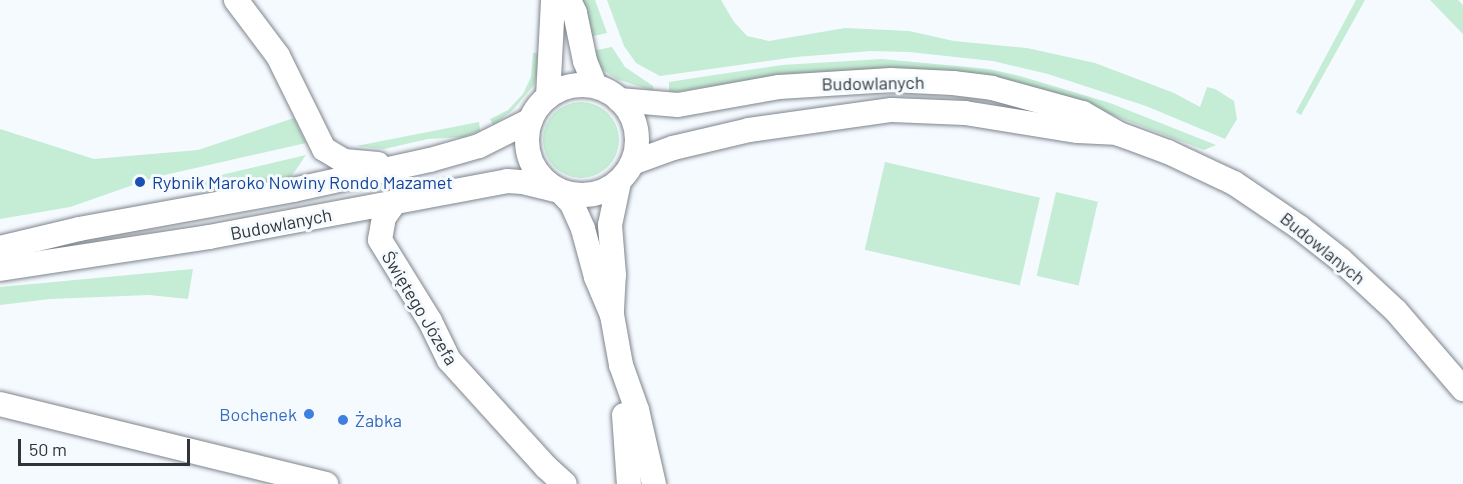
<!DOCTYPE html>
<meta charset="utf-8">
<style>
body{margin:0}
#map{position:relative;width:1463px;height:484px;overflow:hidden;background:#f5faff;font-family:Barlow,sans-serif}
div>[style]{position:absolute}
.green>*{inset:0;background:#c5ecd4;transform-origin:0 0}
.round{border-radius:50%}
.roads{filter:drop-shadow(0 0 2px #7e858c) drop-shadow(0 0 2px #7e858c)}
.minor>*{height:24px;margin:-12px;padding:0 12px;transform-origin:12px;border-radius:12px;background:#fff}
.minor>.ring{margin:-12px;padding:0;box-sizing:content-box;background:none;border:24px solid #fff;border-radius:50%}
.dots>*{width:16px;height:16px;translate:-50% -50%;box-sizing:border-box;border:3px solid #f5faff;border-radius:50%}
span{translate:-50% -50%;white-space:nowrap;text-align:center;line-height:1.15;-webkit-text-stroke:6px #f5faff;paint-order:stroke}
.street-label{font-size:18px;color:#313437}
.transit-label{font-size:18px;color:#164399}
.left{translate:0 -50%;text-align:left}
.shop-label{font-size:18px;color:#366cbe}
.right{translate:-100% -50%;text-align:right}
.scale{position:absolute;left:18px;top:439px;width:172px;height:27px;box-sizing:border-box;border:3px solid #313437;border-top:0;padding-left:8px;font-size:18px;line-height:21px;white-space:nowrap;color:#313437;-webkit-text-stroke:4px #f5faff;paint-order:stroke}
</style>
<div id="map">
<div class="green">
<div style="clip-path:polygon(582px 0,595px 0,607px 33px,589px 37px)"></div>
<div style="clip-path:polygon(607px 0,721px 0,734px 22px,747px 36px,769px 41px,845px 28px,909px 31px,954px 41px,1027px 48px,1095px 63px,1174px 93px,1200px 107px,1207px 87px,1215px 89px,1234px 101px,1237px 119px,1225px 139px,1146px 106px,1048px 74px,993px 61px,909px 52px,871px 51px,796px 57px,660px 76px,636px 63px,624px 46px)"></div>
<div style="clip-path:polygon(1356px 0,1365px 0,1301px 115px,1296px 112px)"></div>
<div style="clip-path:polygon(1430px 0,1458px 0,1463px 5px,1463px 34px)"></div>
<div style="clip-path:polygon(612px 47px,625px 67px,653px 86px,653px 91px,617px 79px,603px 70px,592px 51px)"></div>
<div style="clip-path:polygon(533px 53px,542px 53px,534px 85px,513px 110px,493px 125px,490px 119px,508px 110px,523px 94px,531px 77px)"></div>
<div style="clip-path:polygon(882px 59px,988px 69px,1020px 76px,1110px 103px,1216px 145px,1204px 150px,1073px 100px,866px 70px,774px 76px,669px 93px,669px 82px,714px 75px,782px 65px)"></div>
<div class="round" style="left:543px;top:102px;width:76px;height:76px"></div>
<div style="clip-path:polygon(294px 118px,306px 143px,156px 177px,70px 207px,0 219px,0 129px,94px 159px,198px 150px)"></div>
<div style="clip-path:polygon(479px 122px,480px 131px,463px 137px,428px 139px,384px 149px,356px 146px)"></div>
<div style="clip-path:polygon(306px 155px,291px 177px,279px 185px,203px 192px,200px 180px)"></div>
<div style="left:885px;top:162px;width:159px;height:90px;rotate:13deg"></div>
<div style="left:1056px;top:192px;width:43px;height:86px;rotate:13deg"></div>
<div style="clip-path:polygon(193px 269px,188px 299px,149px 295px,50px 299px,0 305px,0 287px)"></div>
</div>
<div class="roads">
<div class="minor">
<div style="left:236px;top:0;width:70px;rotate:53.1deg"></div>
<div style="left:278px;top:56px;width:104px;rotate:63.7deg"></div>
<div style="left:324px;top:149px;width:23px;rotate:31deg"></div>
<div style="left:344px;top:161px;width:34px;rotate:5deg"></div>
<div style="left:569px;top:0;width:14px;rotate:65deg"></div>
<div style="left:575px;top:13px;width:49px;rotate:78.2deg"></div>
<div style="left:585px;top:61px;width:27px;rotate:68deg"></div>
<div class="ring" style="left:527px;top:85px;width:86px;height:86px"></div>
<div style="left:548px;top:97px;width:97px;rotate:-87deg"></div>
<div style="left:619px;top:100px;width:59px;rotate:4.8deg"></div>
<div style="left:678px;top:105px;width:103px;rotate:-10.1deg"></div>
<div style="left:779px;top:87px;width:112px;rotate:-3.6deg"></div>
<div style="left:891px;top:80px;width:62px;rotate:2.8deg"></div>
<div style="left:953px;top:83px;width:39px;rotate:7deg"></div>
<div style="left:992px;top:88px;width:94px;rotate:15.4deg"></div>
<div style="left:1083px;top:113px;width:42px;rotate:30.3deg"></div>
<div style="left:1119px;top:134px;width:52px;rotate:20.2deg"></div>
<div style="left:1168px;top:152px;width:73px;rotate:25.2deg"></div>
<div style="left:1234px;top:183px;width:78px;rotate:34.1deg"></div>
<div style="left:1299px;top:227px;width:53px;rotate:38.2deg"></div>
<div style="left:1341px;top:260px;width:75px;rotate:42.8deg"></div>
<div style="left:1396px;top:311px;width:103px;rotate:49.3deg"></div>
<div style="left:632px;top:163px;width:44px;rotate:-20.1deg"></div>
<div style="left:673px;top:148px;width:78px;rotate:-13.3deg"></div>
<div style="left:749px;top:130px;width:144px;rotate:-8deg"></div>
<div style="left:892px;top:110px;width:73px;rotate:2.4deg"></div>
<div style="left:965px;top:113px;width:114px;rotate:9.1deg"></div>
<div style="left:1078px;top:131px;width:36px;rotate:3deg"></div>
<div style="left:395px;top:202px;width:19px;rotate:126deg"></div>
<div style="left:384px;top:217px;width:23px;rotate:100deg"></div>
<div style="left:380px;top:240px;width:95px;rotate:58.3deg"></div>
<div style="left:430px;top:321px;width:43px;rotate:64deg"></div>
<div style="left:449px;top:360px;width:144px;rotate:47.8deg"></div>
<div style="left:546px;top:467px;width:25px;rotate:42deg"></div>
<div style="left:0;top:248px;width:81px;rotate:-13.5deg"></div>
<div style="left:79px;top:229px;width:218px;rotate:-10.3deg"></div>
<div style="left:293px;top:190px;width:140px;rotate:-12.4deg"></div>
<div style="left:430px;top:160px;width:51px;rotate:-15.9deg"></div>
<div style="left:479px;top:146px;width:58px;rotate:-26.6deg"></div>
<div style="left:0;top:269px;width:211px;rotate:-8.7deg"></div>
<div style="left:209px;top:237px;width:303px;rotate:-10.6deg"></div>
<div style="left:507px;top:181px;width:16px;rotate:4deg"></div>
<div style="left:523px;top:182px;width:38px;rotate:14deg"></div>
<div style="left:560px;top:191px;width:18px;rotate:47deg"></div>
<div style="left:572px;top:204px;width:27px;rotate:66deg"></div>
<div style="left:583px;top:229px;width:50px;rotate:74.8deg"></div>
<div style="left:596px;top:277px;width:41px;rotate:67.2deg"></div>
<div style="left:612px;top:315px;width:51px;rotate:79.8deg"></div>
<div style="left:621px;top:365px;width:48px;rotate:70.4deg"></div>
<div style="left:637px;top:410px;width:76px;rotate:77.1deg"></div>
<div style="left:612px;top:310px;width:35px;rotate:-87deg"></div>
<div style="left:614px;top:275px;width:50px;rotate:-94.6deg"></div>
<div style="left:610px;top:225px;width:44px;rotate:-78.2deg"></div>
<div style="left:0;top:404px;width:336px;rotate:13.8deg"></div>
<div style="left:624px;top:415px;width:69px;rotate:85.9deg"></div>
</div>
</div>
<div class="dots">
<div style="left:140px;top:182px;background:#1a4fb4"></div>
<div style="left:309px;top:414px;background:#3f7fe0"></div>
<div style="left:343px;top:420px;background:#3f7fe0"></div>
</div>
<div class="street-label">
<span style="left:873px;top:83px;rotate:-1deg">Budowlanych</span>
<span style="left:281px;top:224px;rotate:-11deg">Budowlanych</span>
<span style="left:1323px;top:248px;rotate:39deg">Budowlanych</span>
<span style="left:420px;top:308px;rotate:59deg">Świętego Józefa</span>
</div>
<div class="transit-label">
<span class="left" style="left:152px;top:182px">Rybnik Maroko Nowiny Rondo Mazamet</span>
</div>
<div class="shop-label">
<span class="right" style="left:297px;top:414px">Bochenek</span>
<span class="left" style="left:355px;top:420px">Żabka</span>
</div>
<div class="scale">50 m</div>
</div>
